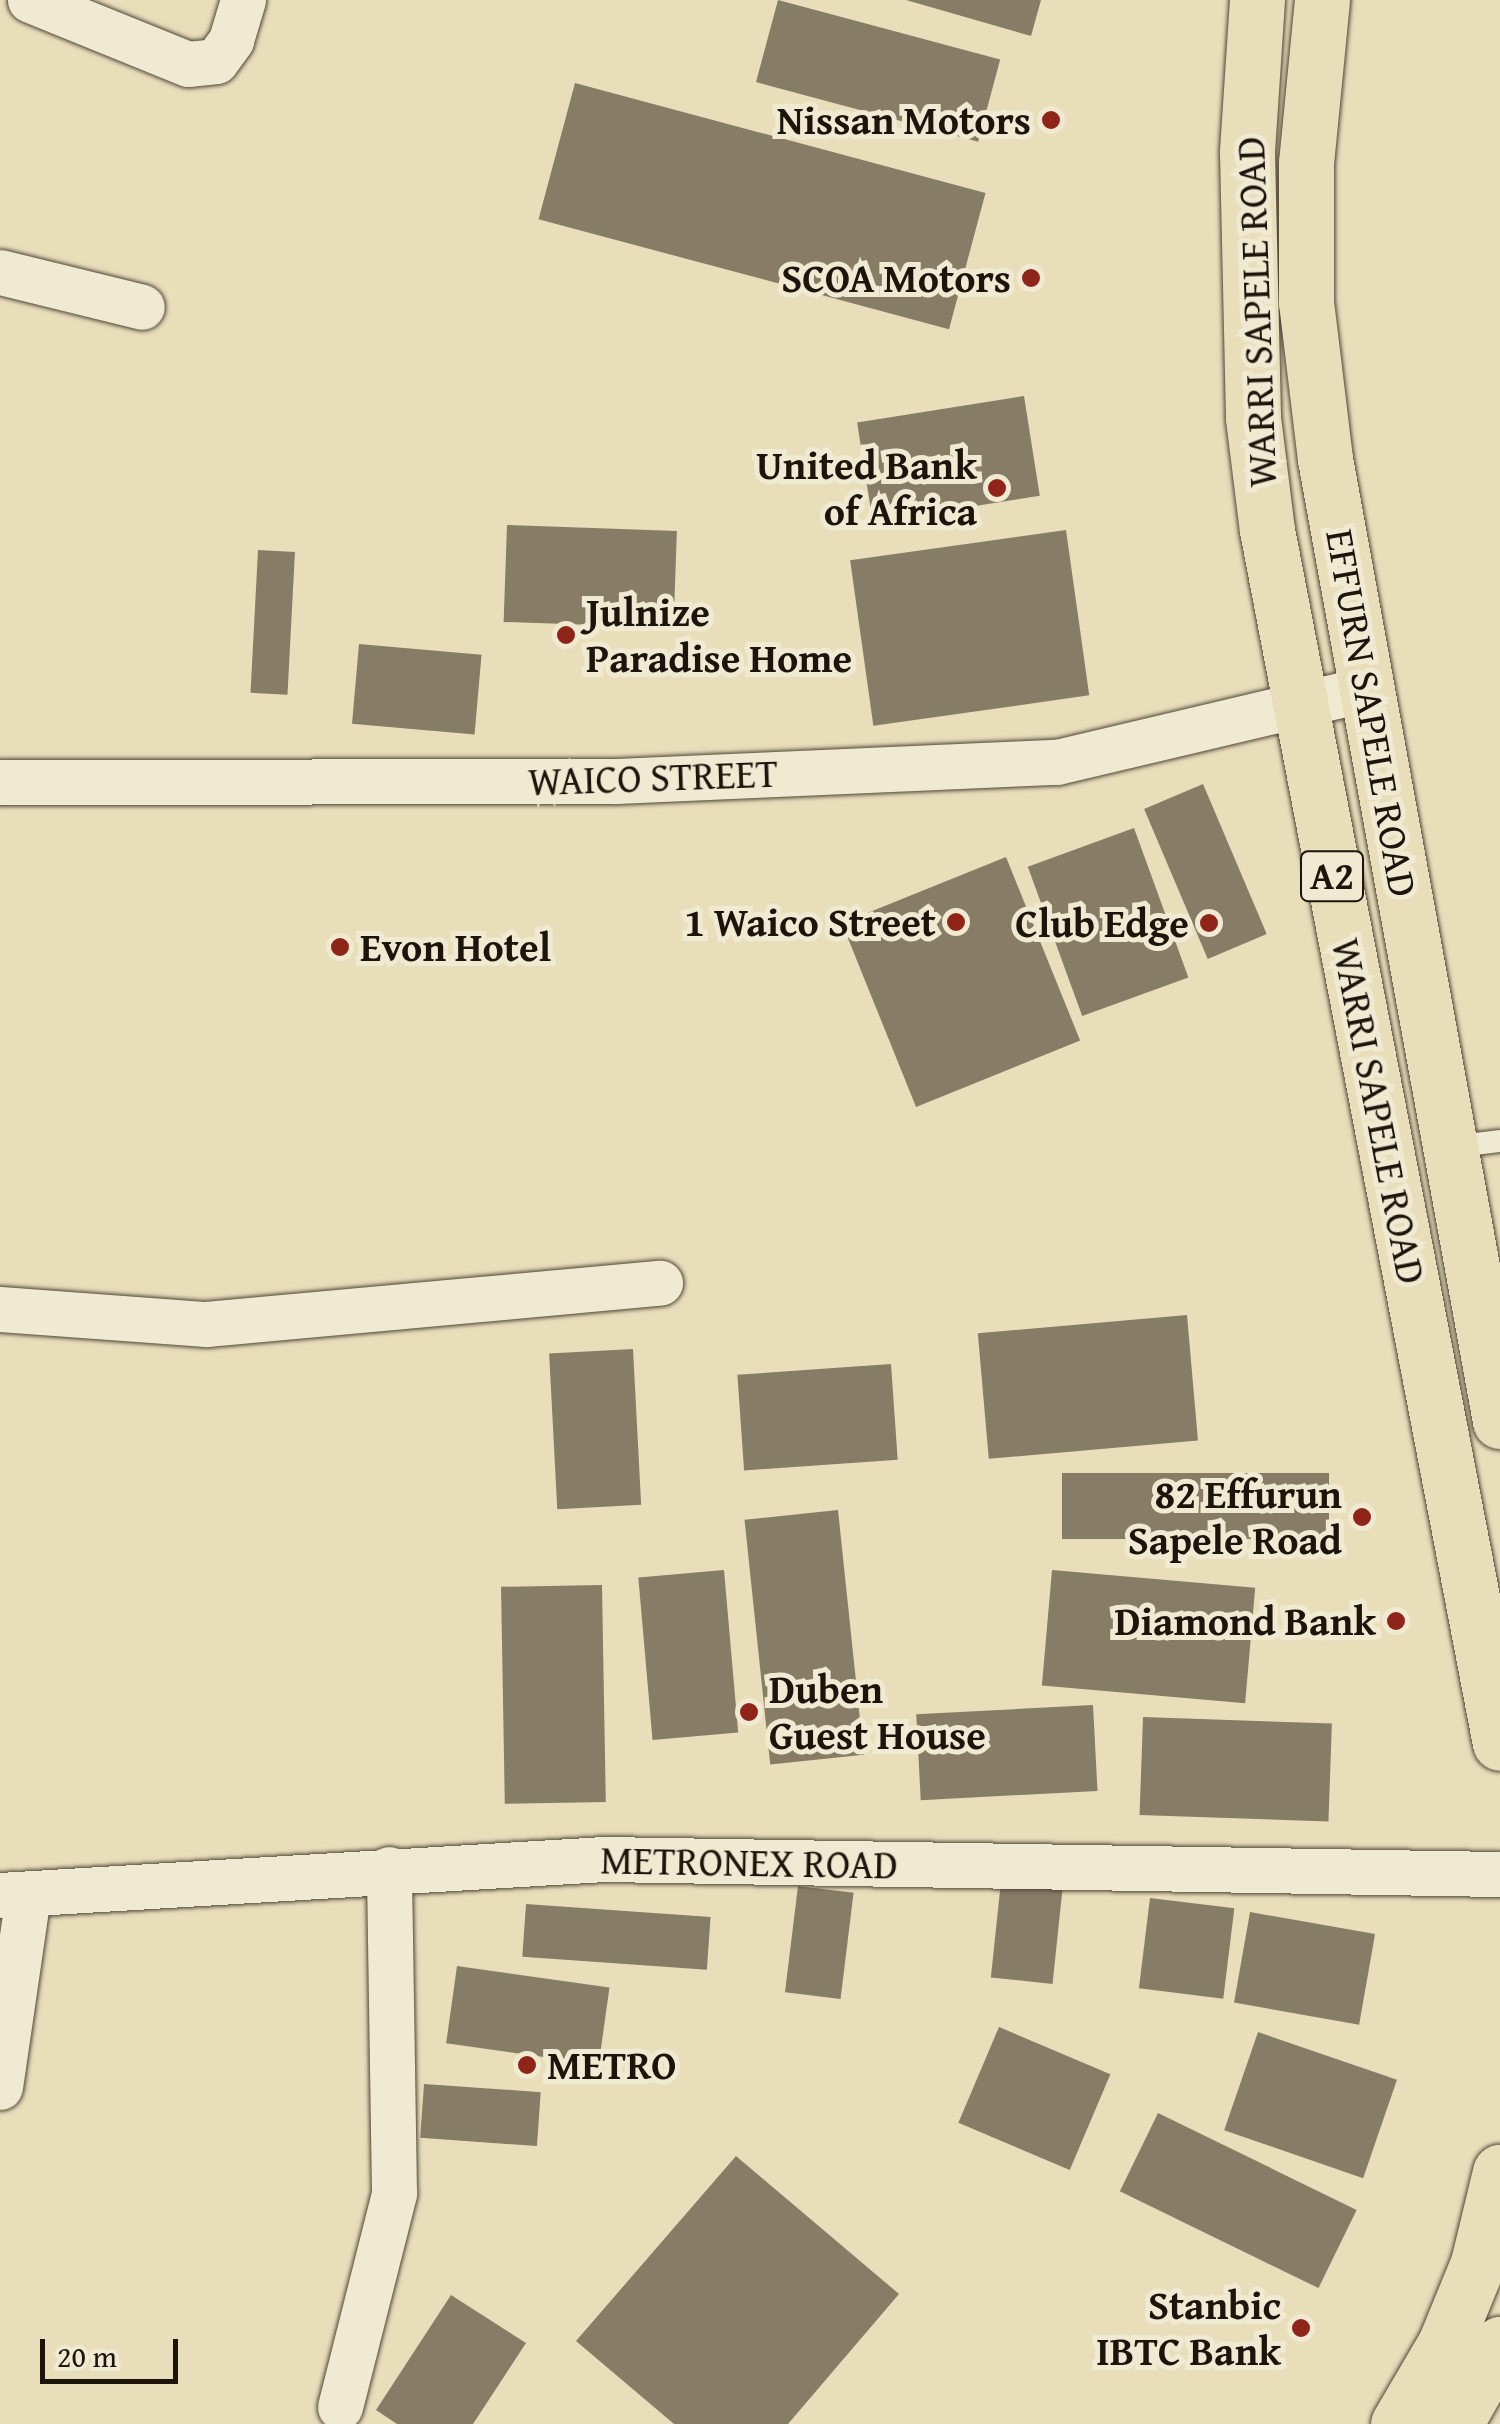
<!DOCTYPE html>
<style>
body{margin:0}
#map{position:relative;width:1500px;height:2424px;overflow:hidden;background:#e8deba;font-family:"Gentium Book Plus",serif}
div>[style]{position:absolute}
.building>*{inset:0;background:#877d66;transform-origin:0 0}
.roads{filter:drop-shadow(0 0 2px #504638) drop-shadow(0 0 2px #504638)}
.service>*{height:22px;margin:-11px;padding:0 11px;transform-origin:11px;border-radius:11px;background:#f0ead2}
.minor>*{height:45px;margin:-22.5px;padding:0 22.5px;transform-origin:22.5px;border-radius:22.5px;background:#f0ead2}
.trunk>*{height:55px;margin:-27.5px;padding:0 27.5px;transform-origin:27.5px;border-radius:27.5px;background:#e8deba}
.dots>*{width:28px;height:28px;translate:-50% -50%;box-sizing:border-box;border:5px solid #f0ead2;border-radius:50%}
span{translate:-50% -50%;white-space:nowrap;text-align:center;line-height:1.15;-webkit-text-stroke:10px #f0ead2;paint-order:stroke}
.shield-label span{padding:2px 8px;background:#f0ead2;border:2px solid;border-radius:8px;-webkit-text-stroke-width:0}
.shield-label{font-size:38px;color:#1d140c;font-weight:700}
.poi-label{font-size:40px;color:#1d140c;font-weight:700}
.right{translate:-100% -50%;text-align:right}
.left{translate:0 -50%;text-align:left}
.street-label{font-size:40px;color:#1d140c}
.scale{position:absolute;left:40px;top:2339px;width:138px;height:45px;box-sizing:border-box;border:5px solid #1d140c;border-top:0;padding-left:12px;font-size:30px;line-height:35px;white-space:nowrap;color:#1d140c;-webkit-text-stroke:8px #f0ead2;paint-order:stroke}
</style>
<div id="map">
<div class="building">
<div style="left:778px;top:0;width:230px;height:85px;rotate:15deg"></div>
<div style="clip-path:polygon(906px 0,1041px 0,1031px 36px)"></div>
<div style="left:575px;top:83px;width:425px;height:141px;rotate:15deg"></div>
<div style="left:1024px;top:396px;width:101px;height:169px;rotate:81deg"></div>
<div style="left:507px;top:525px;width:170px;height:97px;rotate:2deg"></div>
<div style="left:1066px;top:530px;width:167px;height:218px;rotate:82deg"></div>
<div style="left:258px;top:550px;width:37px;height:143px;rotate:3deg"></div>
<div style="left:359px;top:644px;width:123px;height:80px;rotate:5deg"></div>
<div style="left:1203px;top:784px;width:163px;height:64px;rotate:67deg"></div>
<div style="left:1134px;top:828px;width:159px;height:113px;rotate:70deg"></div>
<div style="left:1006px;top:857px;width:198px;height:177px;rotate:68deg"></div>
<div style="left:1187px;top:1315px;width:126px;height:210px;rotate:85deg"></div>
<div style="left:633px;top:1349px;width:156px;height:84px;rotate:87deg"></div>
<div style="left:891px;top:1364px;width:96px;height:154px;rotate:86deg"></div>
<div style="left:1329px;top:1473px;width:66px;height:267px;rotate:90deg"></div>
<div style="left:838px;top:1510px;width:246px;height:94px;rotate:84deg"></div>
<div style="left:724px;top:1570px;width:163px;height:86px;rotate:85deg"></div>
<div style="left:1052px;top:1570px;width:204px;height:116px;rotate:5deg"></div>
<div style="left:602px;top:1585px;width:217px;height:101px;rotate:89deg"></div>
<div style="left:1093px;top:1705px;width:86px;height:177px;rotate:87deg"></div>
<div style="left:1143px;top:1717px;width:189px;height:98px;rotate:2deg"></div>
<div style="left:1001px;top:1881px;width:62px;height:97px;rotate:6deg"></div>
<div style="left:798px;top:1886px;width:56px;height:107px;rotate:7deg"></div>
<div style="left:1150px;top:1898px;width:85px;height:91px;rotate:7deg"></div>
<div style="left:526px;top:1904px;width:185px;height:53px;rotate:4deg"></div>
<div style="left:1250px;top:1912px;width:127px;height:92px;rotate:10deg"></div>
<div style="left:457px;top:1966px;width:154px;height:78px;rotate:8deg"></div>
<div style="left:999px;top:2027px;width:121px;height:104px;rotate:23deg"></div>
<div style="left:1258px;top:2032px;width:147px;height:104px;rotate:19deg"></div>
<div style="left:424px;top:2084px;width:117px;height:54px;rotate:4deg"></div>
<div style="left:1158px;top:2113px;width:221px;height:87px;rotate:26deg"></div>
<div style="clip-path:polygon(736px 2156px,899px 2294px,788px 2424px,674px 2424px,576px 2341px)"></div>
<div style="clip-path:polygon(451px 2295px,526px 2343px,473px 2424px,397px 2424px,376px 2410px)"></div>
</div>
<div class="roads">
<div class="service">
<div style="left:1451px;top:1147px;width:49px;rotate:-7deg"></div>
</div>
<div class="minor">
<div style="left:30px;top:0;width:170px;rotate:22.1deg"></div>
<div style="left:188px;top:64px;width:28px;rotate:-6deg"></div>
<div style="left:216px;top:61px;width:26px;rotate:-54deg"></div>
<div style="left:231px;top:40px;width:42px;rotate:-73.3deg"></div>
<div style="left:0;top:272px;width:146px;rotate:13.8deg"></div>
<div style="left:0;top:782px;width:616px;rotate:-0.09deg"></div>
<div style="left:616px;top:781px;width:441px;rotate:-2.5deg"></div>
<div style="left:1057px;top:762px;width:318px;rotate:-13.3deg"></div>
<div style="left:0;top:1309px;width:207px;rotate:4.2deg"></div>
<div style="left:206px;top:1324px;width:456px;rotate:-5.2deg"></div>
<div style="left:0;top:1895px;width:605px;rotate:-3.41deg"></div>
<div style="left:604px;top:1859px;width:896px;rotate:0.96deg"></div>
<div style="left:0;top:2087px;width:195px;rotate:-81.7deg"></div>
<div style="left:340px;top:2407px;width:221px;rotate:-75.8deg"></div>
<div style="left:394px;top:2193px;width:324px;rotate:-90.9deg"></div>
</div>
<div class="trunk">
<div style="left:1257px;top:0;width:152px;rotate:93.8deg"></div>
<div style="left:1247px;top:152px;width:266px;rotate:88.7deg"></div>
<div style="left:1253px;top:418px;width:113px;rotate:82.9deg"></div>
<div style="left:1267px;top:530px;width:1235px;rotate:79.13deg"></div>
<div style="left:1322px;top:0;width:164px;rotate:95.6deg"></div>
<div style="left:1306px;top:163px;width:139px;rotate:90deg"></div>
<div style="left:1306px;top:302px;width:158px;rotate:83.1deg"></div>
<div style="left:1325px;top:459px;width:978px;rotate:79.69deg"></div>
<div style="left:1398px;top:2424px;width:93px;rotate:-59.6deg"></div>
<div style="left:1445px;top:2344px;width:87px;rotate:-67.8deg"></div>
<div style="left:1478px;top:2263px;width:94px;rotate:-76.4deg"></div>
<div style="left:1455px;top:2424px;width:92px;rotate:-60.6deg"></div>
</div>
</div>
<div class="dots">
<div style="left:1051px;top:120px;background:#8f2418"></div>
<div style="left:1031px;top:278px;background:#8f2418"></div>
<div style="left:997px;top:488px;background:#8f2418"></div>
<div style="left:566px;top:635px;background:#8f2418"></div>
<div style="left:956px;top:922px;background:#8f2418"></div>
<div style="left:1209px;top:923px;background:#8f2418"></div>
<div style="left:340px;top:947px;background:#8f2418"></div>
<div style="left:1362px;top:1517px;background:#8f2418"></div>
<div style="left:1396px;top:1621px;background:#8f2418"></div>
<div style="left:749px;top:1712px;background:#8f2418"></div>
<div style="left:527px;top:2065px;background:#8f2418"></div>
<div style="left:1301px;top:2328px;background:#8f2418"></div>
</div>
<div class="shield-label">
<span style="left:1332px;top:876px">A2</span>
</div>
<div class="poi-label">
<span class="right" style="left:1031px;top:120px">Nissan Motors</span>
<span class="right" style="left:1011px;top:278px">SCOA Motors</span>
<span class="right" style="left:977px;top:488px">United Bank<br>of Africa</span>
<span class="left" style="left:586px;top:635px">Julnize<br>Paradise Home</span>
<span class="right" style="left:936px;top:922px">1 Waico Street</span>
<span class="right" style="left:1189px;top:923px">Club Edge</span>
<span class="left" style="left:360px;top:947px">Evon Hotel</span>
<span class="right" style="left:1342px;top:1517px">82 Effurun<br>Sapele Road</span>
<span class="right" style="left:1376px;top:1621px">Diamond Bank</span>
<span class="left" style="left:769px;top:1712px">Duben<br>Guest House</span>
<span class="left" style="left:547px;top:2065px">METRO</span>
<span class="right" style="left:1281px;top:2328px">Stanbic<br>IBTC Bank</span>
</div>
<div class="street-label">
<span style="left:1256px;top:312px;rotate:-92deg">WARRI SAPELE ROAD</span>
<span style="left:1372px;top:713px;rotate:80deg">EFFURN SAPELE ROAD</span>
<span style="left:653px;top:777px;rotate:-2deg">WAICO STREET</span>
<span style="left:1379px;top:1111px;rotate:79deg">WARRI SAPELE ROAD</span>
<span style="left:749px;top:1862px;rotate:1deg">METRONEX ROAD</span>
</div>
<div class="scale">20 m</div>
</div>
